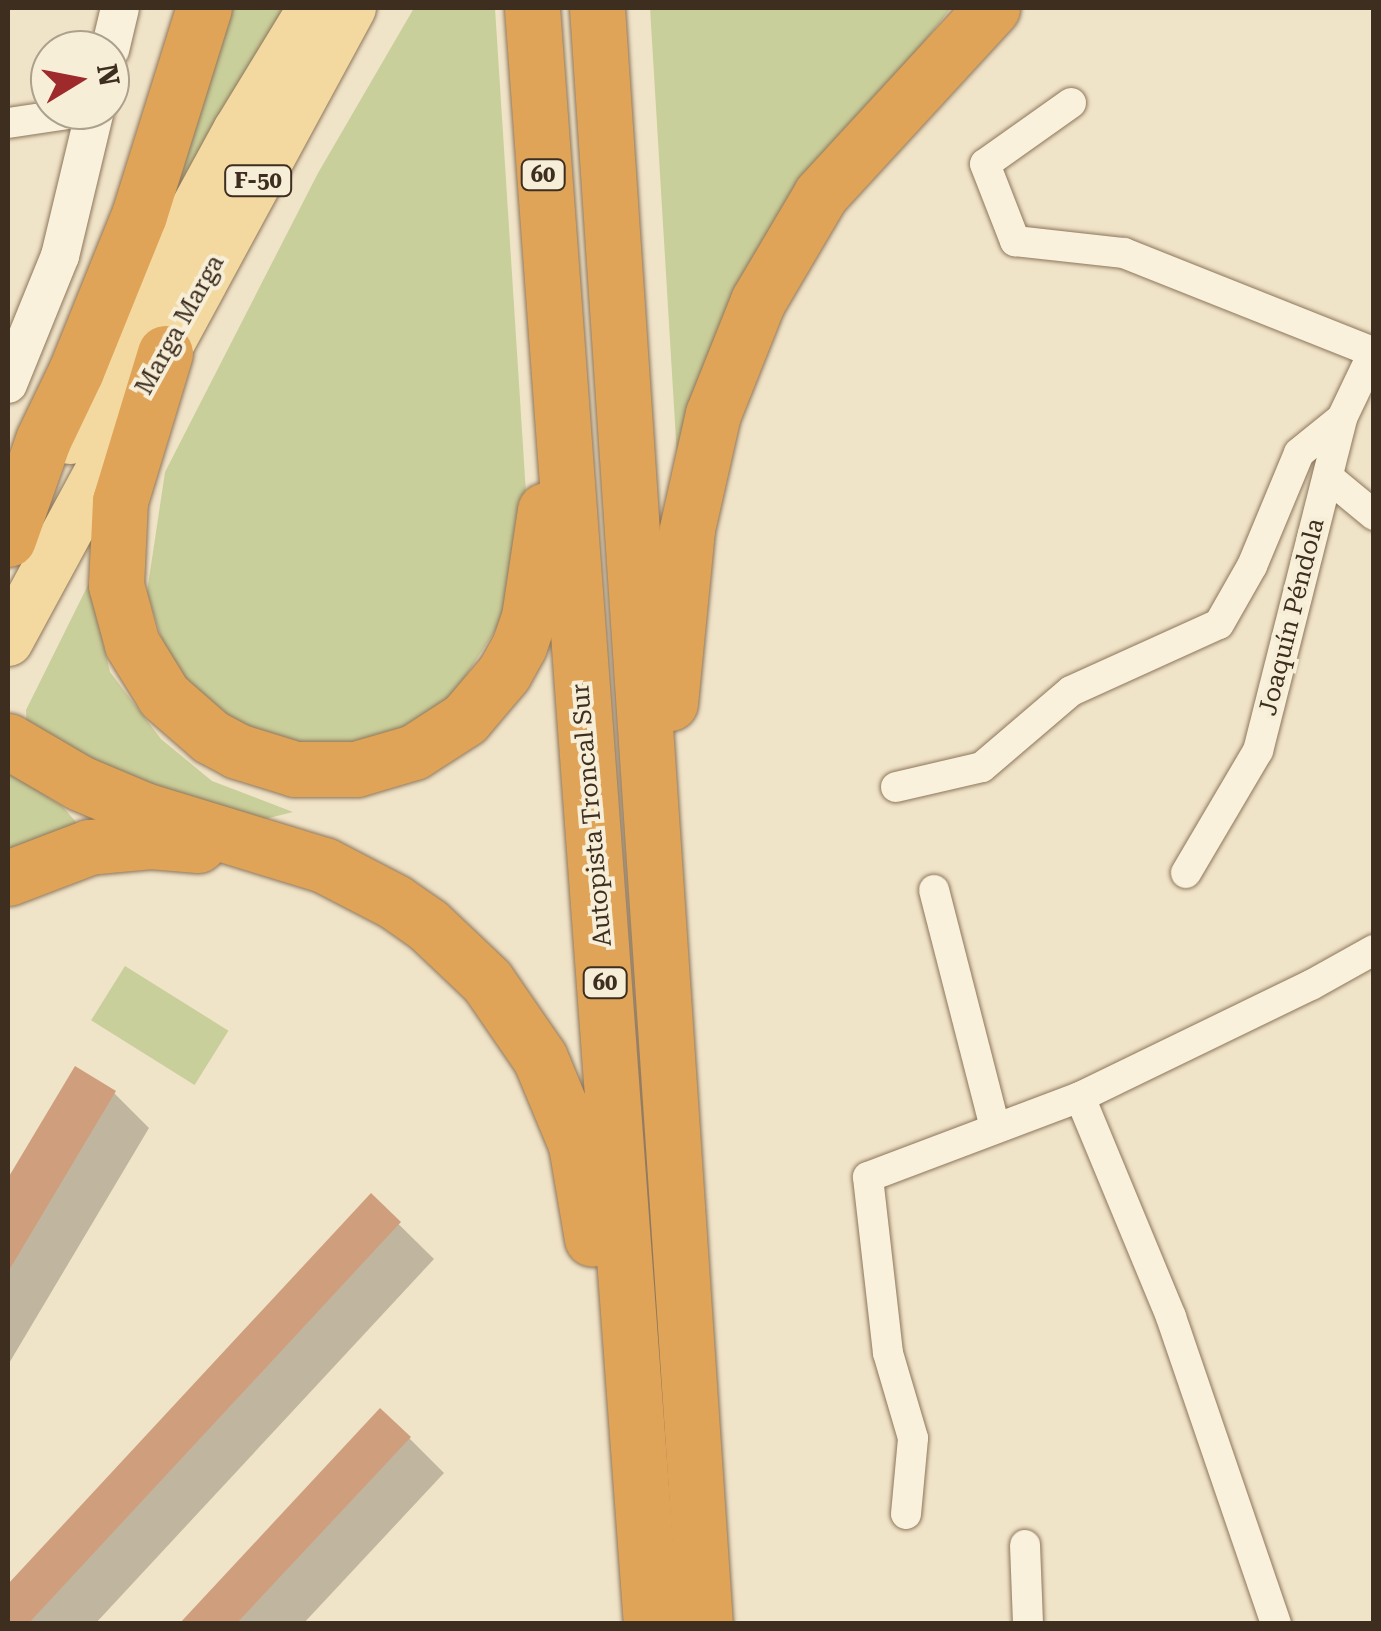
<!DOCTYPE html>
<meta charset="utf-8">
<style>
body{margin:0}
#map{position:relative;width:1381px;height:1631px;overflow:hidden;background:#f0e4c8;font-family:"Roboto Serif",serif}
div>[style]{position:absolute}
.green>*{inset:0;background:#c9cf9b;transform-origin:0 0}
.shadow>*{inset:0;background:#0003}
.building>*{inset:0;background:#cf9f7d}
.roads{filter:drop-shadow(0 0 2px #8d765c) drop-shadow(0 0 2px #8d765c)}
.minor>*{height:30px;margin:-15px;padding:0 15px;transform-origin:15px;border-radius:15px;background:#faf1dc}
.tertiary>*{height:38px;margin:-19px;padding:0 19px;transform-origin:19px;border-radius:19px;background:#faf1dc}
.primary>*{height:50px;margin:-25px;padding:0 25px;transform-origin:25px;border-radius:25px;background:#f3d9a0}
.motorway>*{height:55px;margin:-27.5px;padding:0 27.5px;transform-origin:27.5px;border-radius:27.5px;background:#e0a458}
span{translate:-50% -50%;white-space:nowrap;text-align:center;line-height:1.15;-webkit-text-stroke:8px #f7eed8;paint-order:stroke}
.shield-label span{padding:2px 8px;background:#f7eed8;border:2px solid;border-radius:8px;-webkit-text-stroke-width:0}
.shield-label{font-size:22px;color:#3d2e20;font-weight:700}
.street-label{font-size:25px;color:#3d2e20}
.frame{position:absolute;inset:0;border:10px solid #3d2e20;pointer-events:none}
.north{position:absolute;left:30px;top:30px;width:100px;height:100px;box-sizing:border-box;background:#f7eed8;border:2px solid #ada18e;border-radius:50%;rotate:80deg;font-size:28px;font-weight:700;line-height:40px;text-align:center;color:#3d2e20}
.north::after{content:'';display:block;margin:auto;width:35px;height:45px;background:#9e2a2b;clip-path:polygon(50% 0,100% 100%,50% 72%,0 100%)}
</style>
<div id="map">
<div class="green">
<div style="clip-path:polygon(229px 8px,287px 8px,155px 232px)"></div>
<div style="clip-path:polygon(414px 8px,495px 8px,526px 493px,504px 617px,454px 694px,382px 744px,297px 749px,222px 722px,169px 663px,147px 592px,165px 472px,318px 173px)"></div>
<div style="clip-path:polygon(650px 8px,951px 8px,814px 181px,679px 490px)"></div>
<div style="clip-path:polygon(89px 583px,110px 672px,161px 739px,212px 781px,293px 812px,237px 826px,27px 735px,26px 710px)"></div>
<div style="clip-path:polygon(8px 771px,63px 807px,82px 829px,8px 851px)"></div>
<div style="left:125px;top:966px;width:122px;height:64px;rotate:32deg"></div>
</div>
<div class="shadow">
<div style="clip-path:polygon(76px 1069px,114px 1093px,149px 1128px,8px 1365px,8px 1183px)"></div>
<div style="clip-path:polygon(371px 1197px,434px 1259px,95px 1624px,8px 1624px,8px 1588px)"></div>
<div style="clip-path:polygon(409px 1438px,444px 1473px,303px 1624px,182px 1624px)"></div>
</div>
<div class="building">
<div style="clip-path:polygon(75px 1066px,116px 1091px,8px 1272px,8px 1178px)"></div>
<div style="clip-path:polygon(371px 1193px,401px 1222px,28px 1624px,8px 1624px,8px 1584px)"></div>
<div style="clip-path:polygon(380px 1408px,411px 1437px,236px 1624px,179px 1624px)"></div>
</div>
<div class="roads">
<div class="minor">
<div style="left:1071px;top:103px;width:105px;rotate:144.7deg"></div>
<div style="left:985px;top:164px;width:83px;rotate:68.7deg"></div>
<div style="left:1015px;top:241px;width:110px;rotate:6.3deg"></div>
<div style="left:1124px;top:253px;width:268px;rotate:21.7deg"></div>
<div style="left:8px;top:123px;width:88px;rotate:-8.5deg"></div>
<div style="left:1328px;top:477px;width:60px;rotate:39.6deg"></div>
<div style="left:896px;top:787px;width:88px;rotate:-13.1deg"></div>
<div style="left:982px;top:767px;width:117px;rotate:-40.5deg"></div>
<div style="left:1071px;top:691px;width:162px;rotate:-24.4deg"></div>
<div style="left:1219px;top:624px;width:67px;rotate:-60.4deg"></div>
<div style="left:1252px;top:566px;width:122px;rotate:-67.4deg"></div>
<div style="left:1299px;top:453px;width:55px;rotate:-39.1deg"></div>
<div style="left:1186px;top:873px;width:142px;rotate:-59.5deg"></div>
<div style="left:1258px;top:751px;width:343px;rotate:-75.8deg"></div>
<div style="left:1342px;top:418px;width:74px;rotate:-64.5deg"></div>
<div style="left:934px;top:890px;width:246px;rotate:75.6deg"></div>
<div style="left:1080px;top:1097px;width:238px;rotate:67.5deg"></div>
<div style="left:1171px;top:1317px;width:324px;rotate:71.1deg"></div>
<div style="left:906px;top:1514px;width:76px;rotate:-84.7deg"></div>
<div style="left:913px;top:1438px;width:89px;rotate:-106.4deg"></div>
<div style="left:888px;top:1353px;width:177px;rotate:-96.5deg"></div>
<div style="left:868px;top:1177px;width:227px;rotate:-20.7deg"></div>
<div style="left:1080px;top:1097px;width:257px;rotate:-25.9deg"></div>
<div style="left:1311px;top:985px;width:72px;rotate:-29.1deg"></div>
<div style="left:1025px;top:1545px;width:79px;rotate:87.8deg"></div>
</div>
<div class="tertiary">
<div style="left:110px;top:50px;width:43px;rotate:-76.6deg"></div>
<div style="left:8px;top:384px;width:138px;rotate:-67.9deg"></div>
<div style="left:60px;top:256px;width:150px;rotate:-76.5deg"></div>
</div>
<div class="primary">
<div style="left:70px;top:439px;width:351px;rotate:-61.4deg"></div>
<div style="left:238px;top:131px;width:144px;rotate:-58.6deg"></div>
<div style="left:8px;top:641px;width:720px;rotate:-61.55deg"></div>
</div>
<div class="motorway">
<div style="left:532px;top:8px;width:1620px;rotate:85.79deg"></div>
<div style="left:597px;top:8px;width:1620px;rotate:86.18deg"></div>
<div style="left:165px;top:353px;width:155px;rotate:106.9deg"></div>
<div style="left:120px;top:501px;width:84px;rotate:92.7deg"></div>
<div style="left:116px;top:585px;width:61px;rotate:74.8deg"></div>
<div style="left:132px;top:644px;width:61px;rotate:58.4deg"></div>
<div style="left:164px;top:696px;width:62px;rotate:41.1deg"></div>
<div style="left:211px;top:737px;width:30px;rotate:28deg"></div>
<div style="left:237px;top:751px;width:61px;rotate:17.2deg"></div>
<div style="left:295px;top:769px;width:61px"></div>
<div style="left:356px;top:769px;width:60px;rotate:-16.3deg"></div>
<div style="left:414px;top:752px;width:61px;rotate:-32.9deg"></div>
<div style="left:465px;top:719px;width:60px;rotate:-49.7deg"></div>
<div style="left:504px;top:673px;width:31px;rotate:-61deg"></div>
<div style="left:519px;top:646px;width:31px;rotate:-71deg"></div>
<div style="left:529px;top:617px;width:108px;rotate:-81.5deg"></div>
<div style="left:8px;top:539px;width:105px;rotate:-70.5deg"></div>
<div style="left:43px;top:440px;width:76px;rotate:-64.4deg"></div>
<div style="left:76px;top:371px;width:168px;rotate:-68deg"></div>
<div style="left:139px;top:215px;width:217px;rotate:-72.6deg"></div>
<div style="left:670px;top:703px;width:175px;rotate:-84.4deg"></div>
<div style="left:687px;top:529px;width:118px;rotate:-77.3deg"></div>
<div style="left:713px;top:414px;width:122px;rotate:-68.3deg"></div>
<div style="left:758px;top:301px;width:124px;rotate:-59.5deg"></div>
<div style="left:821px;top:194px;width:253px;rotate:-47.4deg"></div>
<div style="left:8px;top:741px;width:83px;rotate:30.3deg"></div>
<div style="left:80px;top:783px;width:69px;rotate:22.9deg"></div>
<div style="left:144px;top:810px;width:188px;rotate:17deg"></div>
<div style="left:324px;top:865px;width:80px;rotate:27.5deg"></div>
<div style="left:395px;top:902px;width:40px;rotate:34.9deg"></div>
<div style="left:428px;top:925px;width:81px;rotate:43.5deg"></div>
<div style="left:487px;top:981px;width:93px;rotate:55.5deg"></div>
<div style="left:540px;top:1058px;width:94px;rotate:67.5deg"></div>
<div style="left:576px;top:1145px;width:95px;rotate:80.3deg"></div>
<div style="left:8px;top:878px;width:87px;rotate:-20.9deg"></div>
<div style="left:89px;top:847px;width:62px;rotate:-5.5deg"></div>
<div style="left:151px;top:841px;width:47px;rotate:4.9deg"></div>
</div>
</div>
<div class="shield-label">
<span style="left:543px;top:175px">60</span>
<span style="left:258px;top:181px">F-50</span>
<span style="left:605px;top:983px">60</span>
</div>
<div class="street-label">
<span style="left:180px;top:325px;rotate:-61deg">Marga Marga</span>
<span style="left:1292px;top:617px;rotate:-76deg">Joaquín Péndola</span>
<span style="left:592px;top:815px;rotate:-95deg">Autopista Troncal Sur</span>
</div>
<div class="frame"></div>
<div class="north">N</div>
</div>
